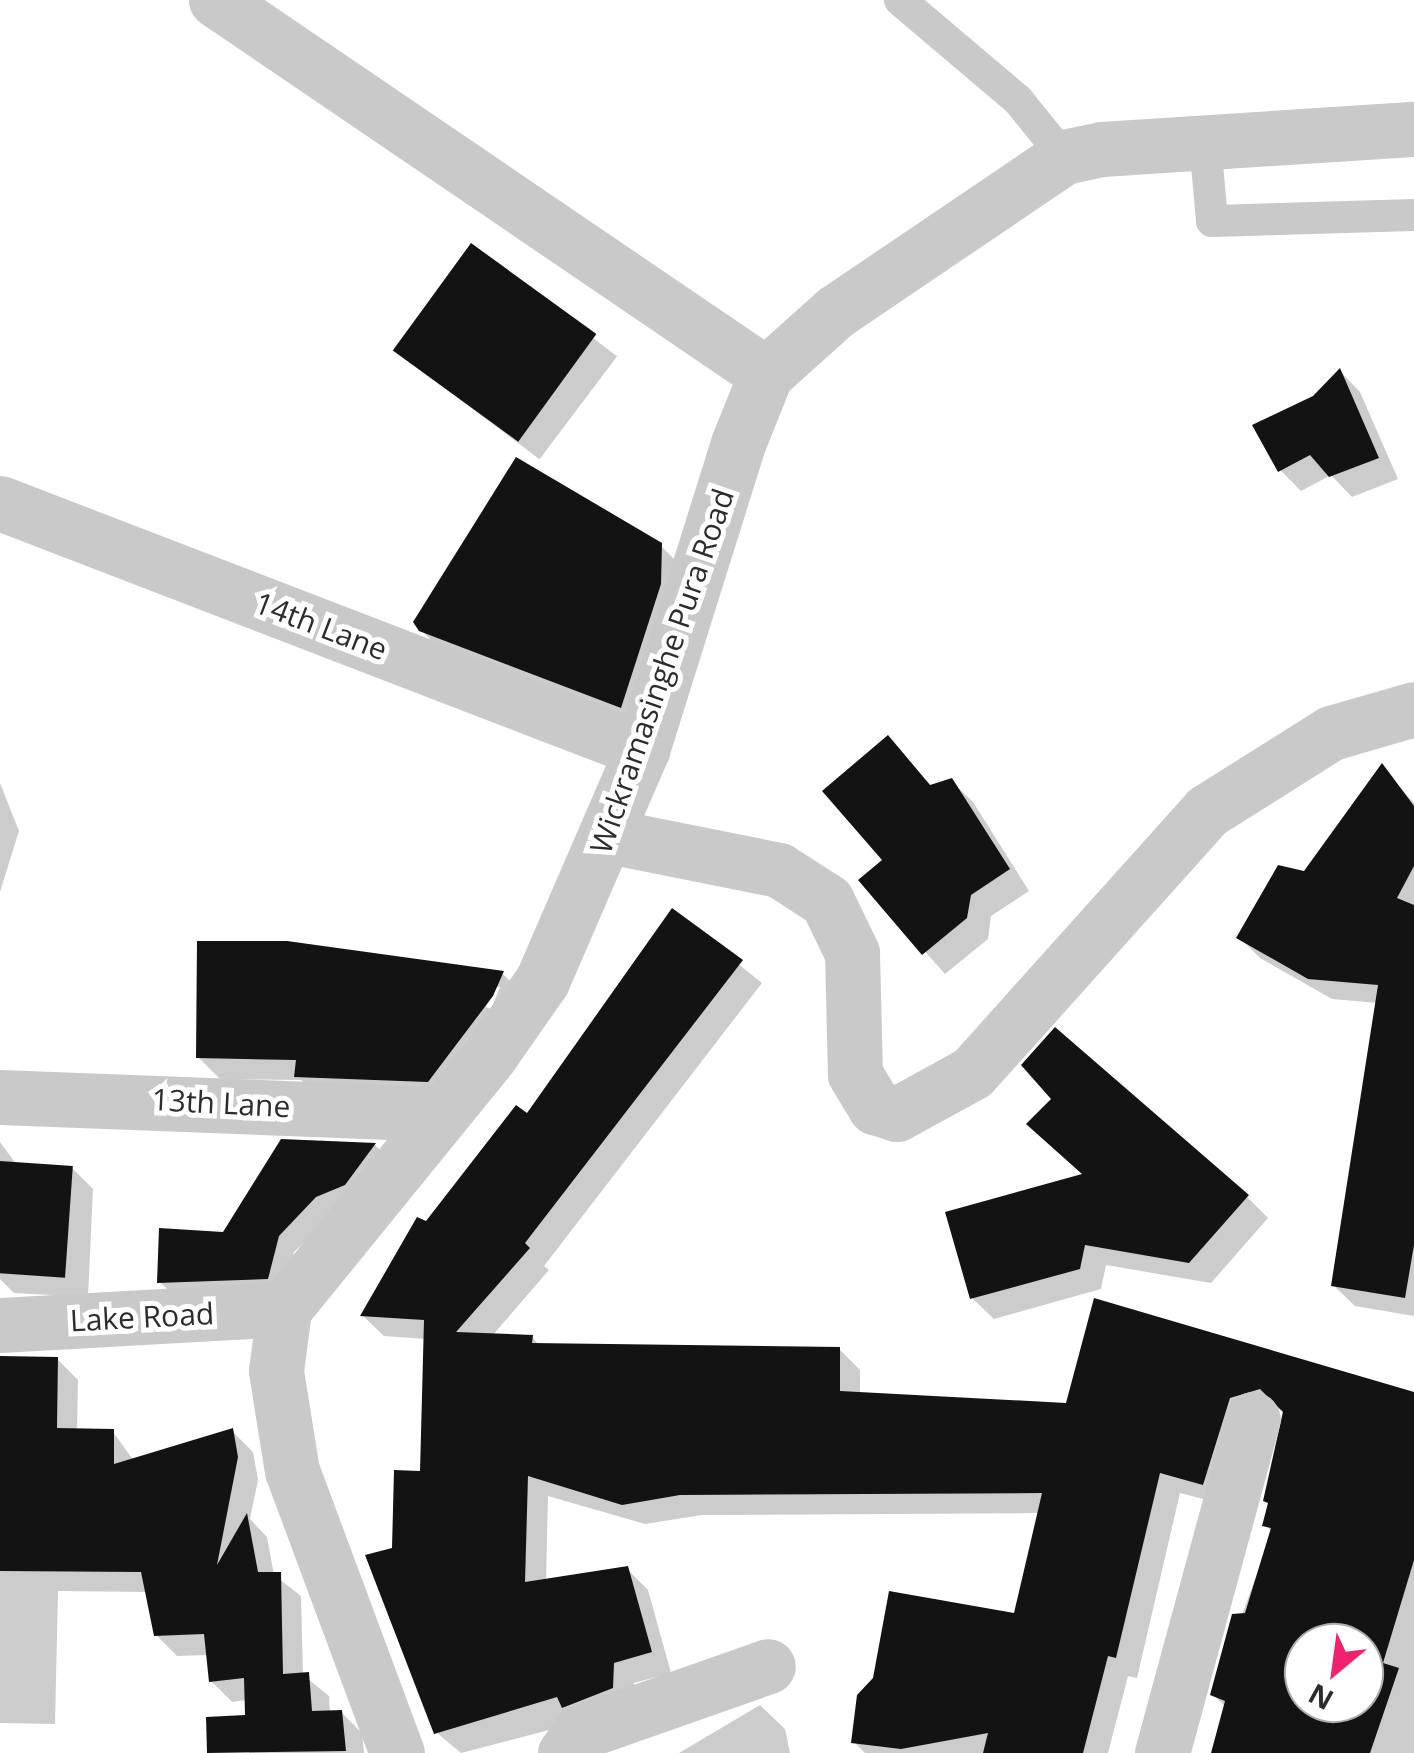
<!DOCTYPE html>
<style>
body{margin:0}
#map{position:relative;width:1414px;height:1753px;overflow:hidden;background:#fff;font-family:"Open Sans",sans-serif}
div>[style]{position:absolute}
.shadow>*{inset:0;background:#0003;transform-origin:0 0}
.building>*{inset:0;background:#131313;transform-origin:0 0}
.service>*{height:32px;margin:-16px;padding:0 16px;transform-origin:16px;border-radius:16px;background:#c9c9c9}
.minor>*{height:55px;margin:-27.5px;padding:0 27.5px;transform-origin:27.5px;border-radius:27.5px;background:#c9c9c9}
.tertiary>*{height:55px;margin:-27.5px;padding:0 27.5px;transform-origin:27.5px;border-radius:27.5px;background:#c9c9c9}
span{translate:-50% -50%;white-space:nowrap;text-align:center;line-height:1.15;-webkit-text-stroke:10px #fff;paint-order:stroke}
.street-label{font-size:30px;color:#2c2c2c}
.north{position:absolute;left:1284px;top:1623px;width:100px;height:100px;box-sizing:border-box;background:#fff;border:2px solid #ababab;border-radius:50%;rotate:209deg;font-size:28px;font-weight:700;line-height:40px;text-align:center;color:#2c2c2c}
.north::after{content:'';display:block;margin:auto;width:35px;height:45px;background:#ef226e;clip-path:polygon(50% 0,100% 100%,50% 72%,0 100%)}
</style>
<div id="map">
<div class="shadow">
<div style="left:471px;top:246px;width:183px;height:129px;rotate:37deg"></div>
<div style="clip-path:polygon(1340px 371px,1360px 392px,1398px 479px,1352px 497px,1331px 475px,1301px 491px,1280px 470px,1315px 399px)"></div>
<div style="clip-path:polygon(660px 545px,700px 585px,659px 745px,460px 669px,420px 629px)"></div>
<div style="clip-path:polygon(888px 739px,932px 787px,951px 781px,973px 802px,1029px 891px,991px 916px,988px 939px,945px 974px,862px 881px,886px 860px)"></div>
<div style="clip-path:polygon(1382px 767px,1414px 803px,1414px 1316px,1355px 1306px,1333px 1285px,1378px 1003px,1332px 999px,1260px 958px,1239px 937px,1305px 874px)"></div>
<div style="clip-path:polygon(0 783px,19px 831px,0 892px)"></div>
<div style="clip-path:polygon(evenodd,673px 912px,762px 983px,544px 1266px,549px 1270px,492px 1336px,532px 1337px,540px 1346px,839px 1349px,860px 1370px,860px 1395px,1068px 1405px,1096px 1301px,1414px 1395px,1414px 1753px,1213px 1753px,1226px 1707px,1213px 1695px,1272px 1532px,1265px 1525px,1283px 1408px,1251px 1418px,1223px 1504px,1180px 1493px,1137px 1678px,1128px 1676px,1108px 1753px,865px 1753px,854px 1742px,1016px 1616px,1040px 1513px,702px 1515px,645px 1524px,548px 1496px,546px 1581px,627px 1569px,648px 1590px,671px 1673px,634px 1683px,633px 1708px,461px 1753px,437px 1733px,395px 1550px,423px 1474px,426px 1339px,384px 1336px,363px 1316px,427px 1224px,527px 1116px,673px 912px,1304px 1643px,1364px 1643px,1364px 1703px,1304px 1703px,1304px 1643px)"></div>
<div style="clip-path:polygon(evenodd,503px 974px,524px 995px,449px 1102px,318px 1097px,301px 1080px,220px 1079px,198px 1057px,503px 974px,494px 987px,500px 987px,491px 1009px,486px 1007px,494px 987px)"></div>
<div style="clip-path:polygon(1054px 1099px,1247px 1197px,1268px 1218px,1211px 1283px,1106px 1265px,1101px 1289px,994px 1319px,972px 1298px,1085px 1176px)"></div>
<div style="clip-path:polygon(0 1142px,16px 1164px,72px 1168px,93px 1189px,88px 1297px,14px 1293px,0 1279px)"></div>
<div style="clip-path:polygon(282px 1142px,375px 1145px,390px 1160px,294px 1252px,284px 1293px,176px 1298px,160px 1282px,224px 1235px)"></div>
<div style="clip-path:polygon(0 1359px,57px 1359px,78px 1380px,77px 1431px,113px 1432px,134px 1461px,232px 1431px,253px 1452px,258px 1480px,250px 1519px,267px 1537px,274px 1575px,301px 1596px,303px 1675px,329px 1696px,330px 1713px,341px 1712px,362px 1733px,364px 1753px,249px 1753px,247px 1700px,232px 1702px,211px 1681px,209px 1655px,177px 1656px,156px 1635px,147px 1592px,58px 1591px,55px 1724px,0 1723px)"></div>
<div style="clip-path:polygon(760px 1705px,785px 1729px,790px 1753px,679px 1753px)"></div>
</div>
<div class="building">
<div style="left:471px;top:243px;width:155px;height:133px;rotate:36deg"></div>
<div style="clip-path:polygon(1340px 368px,1379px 458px,1329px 477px,1310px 455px,1278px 472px,1252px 425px,1313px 396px)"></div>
<div style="clip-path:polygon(516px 457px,662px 543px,661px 584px,621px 708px,419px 631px,413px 622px)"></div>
<div style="clip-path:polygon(888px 735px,930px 785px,952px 778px,1010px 869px,971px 895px,967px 918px,922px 955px,858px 880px,882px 860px,822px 791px)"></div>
<div style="clip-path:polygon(1382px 763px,1414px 806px,1414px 866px,1397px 898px,1414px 905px,1414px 1245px,1405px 1298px,1331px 1286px,1378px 985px,1308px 979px,1236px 938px,1278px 865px,1304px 871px)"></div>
<div style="clip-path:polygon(evenodd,672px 908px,743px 960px,525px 1243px,530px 1248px,456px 1332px,533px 1335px,532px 1343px,840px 1347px,840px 1391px,1066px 1403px,1094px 1298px,1414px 1392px,1414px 1560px,1383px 1663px,1399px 1668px,1370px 1753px,1211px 1753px,1225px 1701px,1210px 1695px,1232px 1614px,1245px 1613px,1271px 1528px,1262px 1526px,1268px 1503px,1263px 1501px,1283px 1412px,1260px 1389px,1230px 1398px,1203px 1485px,1160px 1473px,1116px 1658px,1108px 1656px,1083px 1753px,983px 1753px,988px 1733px,901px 1749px,851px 1743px,857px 1695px,873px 1678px,889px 1591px,1014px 1613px,1042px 1493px,680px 1495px,622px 1505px,528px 1476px,525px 1582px,628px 1566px,652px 1652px,614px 1663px,613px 1688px,562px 1708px,557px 1697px,434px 1734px,365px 1555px,392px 1548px,394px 1470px,420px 1471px,424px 1320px,360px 1316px,417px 1217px,426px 1221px,516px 1105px,527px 1113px,672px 908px,1304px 1643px,1364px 1643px,1364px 1703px,1304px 1703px,1304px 1643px)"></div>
<div style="clip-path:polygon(197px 941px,287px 941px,504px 971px,493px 996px,428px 1082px,294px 1077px,296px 1060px,196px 1058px)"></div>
<div style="clip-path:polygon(1055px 1027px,1249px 1195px,1189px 1263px,1085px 1245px,1080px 1269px,970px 1299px,945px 1212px,1082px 1174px,1026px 1124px,1051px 1099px,1021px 1065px)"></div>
<div style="clip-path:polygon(281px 1139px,376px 1143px,345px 1185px,316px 1197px,279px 1236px,268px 1279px,157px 1283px,159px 1228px,223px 1232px)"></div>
<div style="left:0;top:1161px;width:73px;height:112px;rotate:4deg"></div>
<div style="clip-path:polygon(0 1356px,58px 1357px,57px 1428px,114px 1429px,114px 1464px,233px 1428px,238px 1457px,217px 1565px,247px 1513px,258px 1572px,281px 1572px,283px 1674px,309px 1672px,312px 1711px,342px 1710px,346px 1751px,207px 1753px,206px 1717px,245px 1715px,244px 1678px,209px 1682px,204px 1634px,154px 1636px,141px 1572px,0 1571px)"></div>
</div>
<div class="service">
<div style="left:900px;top:0;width:155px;rotate:40.3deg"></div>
<div style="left:1018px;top:100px;width:73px;rotate:51.1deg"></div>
<div style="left:1205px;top:142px;width:79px;rotate:84.9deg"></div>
<div style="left:1212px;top:221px;width:202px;rotate:-1.7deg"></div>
</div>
<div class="minor">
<div style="left:216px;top:0;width:665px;rotate:34.22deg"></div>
<div style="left:0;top:503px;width:688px;rotate:21.04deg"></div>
<div style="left:609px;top:836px;width:173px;rotate:11.3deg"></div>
<div style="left:779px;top:870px;width:57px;rotate:32.9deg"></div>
<div style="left:827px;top:901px;width:58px;rotate:64.3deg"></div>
<div style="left:852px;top:953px;width:121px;rotate:88.6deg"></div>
<div style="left:855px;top:1074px;width:39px;rotate:59deg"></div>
<div style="left:875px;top:1107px;width:23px;rotate:18deg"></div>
<div style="left:897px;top:1114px;width:85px;rotate:-28.7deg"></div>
<div style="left:972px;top:1073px;width:352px;rotate:-48.1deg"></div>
<div style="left:1207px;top:811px;width:146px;rotate:-32.2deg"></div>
<div style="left:1331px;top:733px;width:86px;rotate:-16.1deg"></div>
<div style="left:0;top:1097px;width:442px;rotate:2.2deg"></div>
<div style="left:0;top:1325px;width:284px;rotate:-3.2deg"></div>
<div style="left:565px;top:1753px;width:26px;rotate:-53deg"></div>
<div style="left:581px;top:1732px;width:198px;rotate:-19.4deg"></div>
<div style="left:1162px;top:1753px;width:346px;rotate:-74.8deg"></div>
</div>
<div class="tertiary">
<div style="left:397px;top:1753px;width:301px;rotate:-110.4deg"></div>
<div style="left:292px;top:1471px;width:101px;rotate:-99.1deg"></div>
<div style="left:276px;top:1371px;width:63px;rotate:-82.6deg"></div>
<div style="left:284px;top:1309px;width:328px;rotate:-50.9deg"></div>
<div style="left:491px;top:1054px;width:89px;rotate:-55.1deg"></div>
<div style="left:542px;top:981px;width:252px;rotate:-66.6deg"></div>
<div style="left:642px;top:750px;width:324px;rotate:-72.6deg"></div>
<div style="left:739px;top:441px;width:72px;rotate:-68.1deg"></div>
<div style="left:766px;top:374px;width:93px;rotate:-41.9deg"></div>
<div style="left:835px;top:312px;width:277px;rotate:-34.1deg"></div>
<div style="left:1064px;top:157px;width:39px;rotate:-12deg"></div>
<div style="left:1102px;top:149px;width:313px;rotate:-3.7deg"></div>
</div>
<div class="street-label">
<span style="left:321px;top:626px;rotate:21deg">14th Lane</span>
<span style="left:662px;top:671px;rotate:-71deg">Wickramasinghe Pura Road</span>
<span style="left:221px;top:1103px;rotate:3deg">13th Lane</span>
<span style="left:142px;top:1317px;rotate:-3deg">Lake Road</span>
</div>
<div class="north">N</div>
</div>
